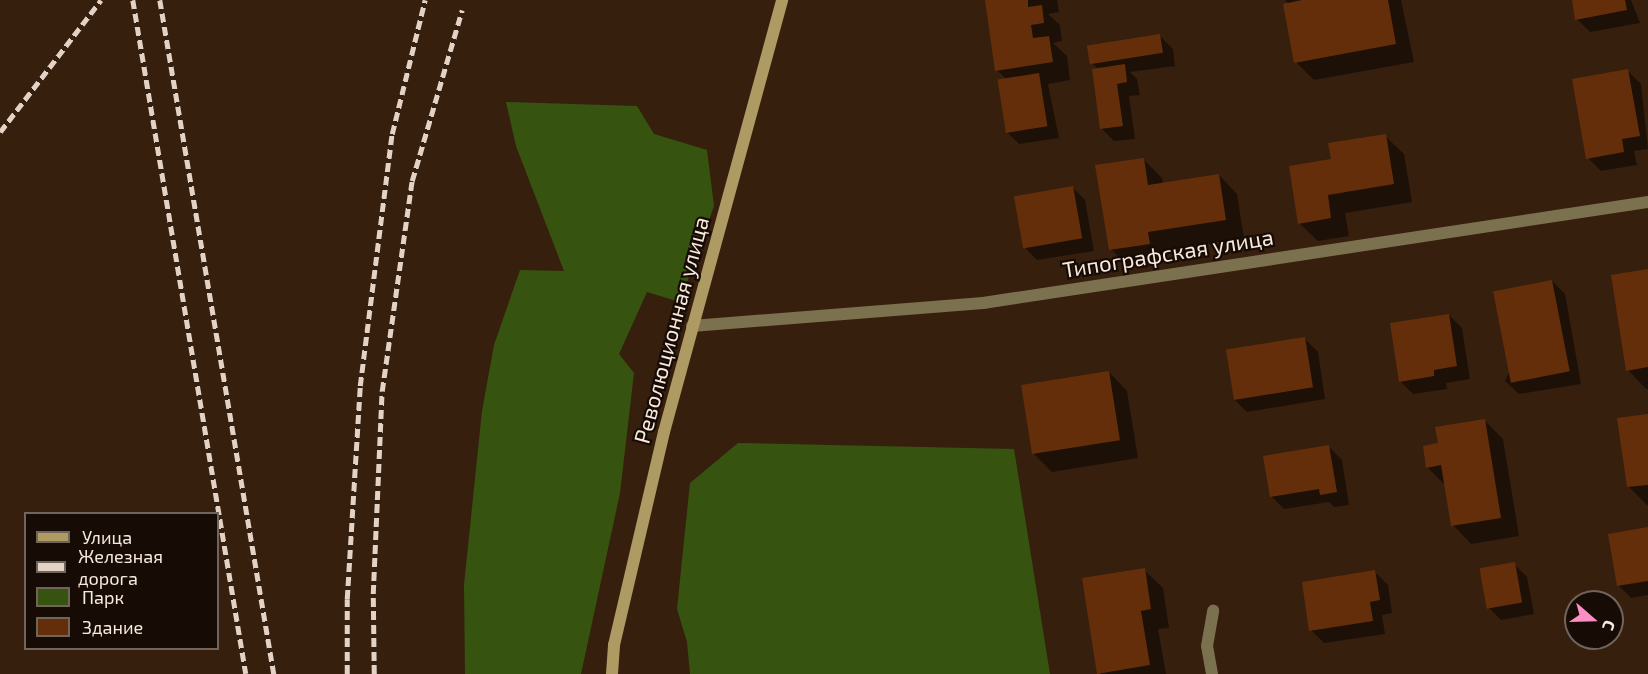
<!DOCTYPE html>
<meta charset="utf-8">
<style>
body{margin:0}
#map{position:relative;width:1648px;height:674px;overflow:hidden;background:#371f0e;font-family:"Exo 2",sans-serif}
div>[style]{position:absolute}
.green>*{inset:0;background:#365410}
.shadow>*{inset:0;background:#0007}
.building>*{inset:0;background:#652e0a;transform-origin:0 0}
.street>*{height:12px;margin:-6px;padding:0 6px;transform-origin:6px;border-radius:6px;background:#7c714f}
.secondary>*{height:12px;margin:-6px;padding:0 6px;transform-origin:6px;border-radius:6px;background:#ae9b64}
.rail>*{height:4.5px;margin-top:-2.25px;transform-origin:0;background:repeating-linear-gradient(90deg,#e3d2c6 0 9px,transparent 0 13.5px)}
span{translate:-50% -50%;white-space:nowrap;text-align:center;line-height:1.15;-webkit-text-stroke:4.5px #160c05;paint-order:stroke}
.street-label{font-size:22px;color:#f8e8dd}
.legend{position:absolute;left:24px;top:512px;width:195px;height:138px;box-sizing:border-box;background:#160c05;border:2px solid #70645b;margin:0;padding:8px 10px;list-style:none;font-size:18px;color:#f8e8dd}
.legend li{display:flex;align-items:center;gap:12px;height:30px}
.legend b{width:30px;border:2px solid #70645b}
.north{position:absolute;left:1564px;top:590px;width:60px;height:60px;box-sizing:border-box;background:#160c05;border:2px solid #70645b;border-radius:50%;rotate:110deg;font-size:16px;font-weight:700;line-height:24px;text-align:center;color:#f8e8dd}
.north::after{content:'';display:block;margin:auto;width:21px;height:27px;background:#fb8fc4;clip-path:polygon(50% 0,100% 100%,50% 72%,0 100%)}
</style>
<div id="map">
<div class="green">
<div style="clip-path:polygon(506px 102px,637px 106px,654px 134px,707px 150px,714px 206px,680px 302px,647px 292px,619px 354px,634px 373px,620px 493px,581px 674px,465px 674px,464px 585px,482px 411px,494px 345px,520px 270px,564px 271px,516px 146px)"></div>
<div style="clip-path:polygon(738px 443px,1014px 449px,1050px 674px,690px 674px,687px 642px,677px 609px,690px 483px)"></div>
</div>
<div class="shadow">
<div style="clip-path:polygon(986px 0,1057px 0,1059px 12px,1048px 14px,1060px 25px,1062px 41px,1053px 43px,1067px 56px,1070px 80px,1048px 84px,1059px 138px,1019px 144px,1006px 131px,1006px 79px,997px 70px)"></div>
<div style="clip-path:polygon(1285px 0,1401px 0,1414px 62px,1314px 80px,1296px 62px,1289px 4px)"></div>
<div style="clip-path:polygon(1573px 0,1631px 0,1640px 23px,1590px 32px,1577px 19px)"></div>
<div style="clip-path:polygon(1160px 36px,1173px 49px,1175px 66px,1130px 72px,1137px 79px,1140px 95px,1129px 96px,1135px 139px,1114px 141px,1101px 128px,1099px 70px,1091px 62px)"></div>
<div style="clip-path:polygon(1628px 71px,1641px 84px,1648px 149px,1634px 151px,1637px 165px,1601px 171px,1588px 158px)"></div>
<div style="clip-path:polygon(1385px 136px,1404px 154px,1412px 202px,1345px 213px,1349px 236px,1318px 241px,1299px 223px,1332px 160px)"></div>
<div style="clip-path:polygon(1143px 159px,1162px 178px,1163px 184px,1219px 175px,1237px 194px,1244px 238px,1165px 250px,1167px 262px,1129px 268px,1111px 249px)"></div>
<div style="clip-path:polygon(1072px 187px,1085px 200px,1094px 251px,1037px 260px,1024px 247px)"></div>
<div style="clip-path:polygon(1648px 270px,1648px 389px,1646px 389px,1628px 370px)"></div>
<div style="clip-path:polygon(1552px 281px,1565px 294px,1581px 384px,1519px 394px,1505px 381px)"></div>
<div style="clip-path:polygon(1449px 315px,1462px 328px,1470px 379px,1446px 383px,1447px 389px,1413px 394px,1400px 381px)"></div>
<div style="clip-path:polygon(1305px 339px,1318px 352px,1325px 399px,1247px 412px,1234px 399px)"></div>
<div style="clip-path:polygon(1109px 372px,1127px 391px,1138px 458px,1052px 472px,1033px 453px)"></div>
<div style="clip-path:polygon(1648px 415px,1648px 505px,1647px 505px,1629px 487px)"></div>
<div style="clip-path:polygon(1485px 421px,1503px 439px,1519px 536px,1471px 544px,1453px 525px,1446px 486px,1427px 467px,1440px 445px)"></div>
<div style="clip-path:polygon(1329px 447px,1342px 460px,1349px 505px,1334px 507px,1329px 502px,1284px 509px,1271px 496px)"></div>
<div style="clip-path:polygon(1648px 529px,1648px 595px,1631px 598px,1618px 585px)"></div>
<div style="clip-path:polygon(1514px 564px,1527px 577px,1534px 614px,1501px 620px,1488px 607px)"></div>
<div style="clip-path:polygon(1144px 570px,1163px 588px,1169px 628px,1158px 629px,1166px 674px,1100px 674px)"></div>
<div style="clip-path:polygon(1375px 572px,1388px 585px,1392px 613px,1382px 615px,1385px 634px,1324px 643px,1311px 630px)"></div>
</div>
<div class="building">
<div style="clip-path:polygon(985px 0,1028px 0,1028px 7px,1042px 5px,1044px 23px,1031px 25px,1033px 38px,1049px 36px,1053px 62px,995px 71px)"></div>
<div style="clip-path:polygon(1302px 0,1388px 0,1396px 44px,1294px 63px,1283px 4px)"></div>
<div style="clip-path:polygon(1572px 0,1625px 0,1627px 10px,1575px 20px)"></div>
<div style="left:1160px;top:34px;width:19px;height:74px;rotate:81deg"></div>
<div style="clip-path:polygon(1125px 64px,1127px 82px,1117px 84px,1123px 126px,1100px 129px,1092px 69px)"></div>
<div style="clip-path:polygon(1628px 69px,1640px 136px,1622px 139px,1624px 152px,1586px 159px,1572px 79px)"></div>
<div style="left:1039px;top:73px;width:54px;height:42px;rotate:81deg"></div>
<div style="clip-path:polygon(1386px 134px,1394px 184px,1328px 195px,1331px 218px,1298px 224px,1289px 166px,1331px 159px,1328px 143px)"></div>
<div style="clip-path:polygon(1144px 158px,1148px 185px,1219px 174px,1226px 220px,1148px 232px,1150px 244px,1109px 250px,1095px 165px)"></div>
<div style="left:1073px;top:186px;width:53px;height:60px;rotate:80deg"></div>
<div style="clip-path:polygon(1648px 269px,1648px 367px,1626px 371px,1611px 275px)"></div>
<div style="left:1552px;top:280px;width:93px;height:60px;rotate:79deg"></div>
<div style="clip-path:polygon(1449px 314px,1457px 366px,1434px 370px,1434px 376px,1399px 382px,1390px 323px)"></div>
<div style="left:1305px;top:337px;width:51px;height:80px;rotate:81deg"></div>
<div style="left:1109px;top:371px;width:70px;height:89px;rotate:81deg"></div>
<div style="clip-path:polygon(1648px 414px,1648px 485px,1627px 487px,1617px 418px)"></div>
<div style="clip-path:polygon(1485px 419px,1501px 518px,1451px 526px,1441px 465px,1426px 468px,1423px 446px,1438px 443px,1435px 427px)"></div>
<div style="clip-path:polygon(1329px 445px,1337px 492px,1320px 495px,1319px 489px,1270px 497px,1263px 456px)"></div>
<div style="clip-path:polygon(1648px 527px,1648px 581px,1617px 586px,1608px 534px)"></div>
<div style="left:1515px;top:562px;width:41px;height:36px;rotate:80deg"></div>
<div style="clip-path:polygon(1145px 568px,1151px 609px,1141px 611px,1150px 665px,1097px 674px,1082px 578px)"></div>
<div style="clip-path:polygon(1375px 570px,1380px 600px,1370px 602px,1373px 621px,1309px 631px,1302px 582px)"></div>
</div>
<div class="street">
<div style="left:692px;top:326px;width:292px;rotate:-4.5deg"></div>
<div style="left:983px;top:303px;width:673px;rotate:-8.64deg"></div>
<div style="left:1212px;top:674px;width:28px;rotate:-100deg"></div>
<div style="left:1207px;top:646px;width:36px;rotate:-80deg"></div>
</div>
<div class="secondary">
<div style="left:612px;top:674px;width:29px;rotate:-86deg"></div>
<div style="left:614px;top:645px;width:219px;rotate:-76.8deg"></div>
<div style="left:664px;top:432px;width:448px;rotate:-74.7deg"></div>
</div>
<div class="rail">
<div style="left:133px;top:0;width:683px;rotate:80.48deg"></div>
<div style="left:160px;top:0;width:684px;rotate:80.4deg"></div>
<div style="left:0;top:132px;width:166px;rotate:-52.6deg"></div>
<div style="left:347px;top:674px;width:75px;rotate:-90deg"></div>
<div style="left:347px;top:599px;width:213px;rotate:-86.5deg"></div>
<div style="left:360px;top:386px;width:254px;rotate:-82.8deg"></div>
<div style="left:392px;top:134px;width:138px;rotate:-76.2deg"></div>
<div style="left:374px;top:674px;width:80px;rotate:-90.7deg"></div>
<div style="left:373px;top:594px;width:203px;rotate:-87.5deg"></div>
<div style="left:382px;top:391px;width:212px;rotate:-81.9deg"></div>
<div style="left:412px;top:181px;width:178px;rotate:-73.7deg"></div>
</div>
<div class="street-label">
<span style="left:1168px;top:253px;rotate:-9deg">Типографская улица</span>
<span style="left:671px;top:330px;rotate:-75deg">Революционная улица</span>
</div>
<ul class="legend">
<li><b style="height:8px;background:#ae9b64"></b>Улица</li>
<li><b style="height:8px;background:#e3d2c6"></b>Железная дорога</li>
<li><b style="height:16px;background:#365410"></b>Парк</li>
<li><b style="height:16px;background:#652e0a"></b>Здание</li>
</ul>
<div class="north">С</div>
</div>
